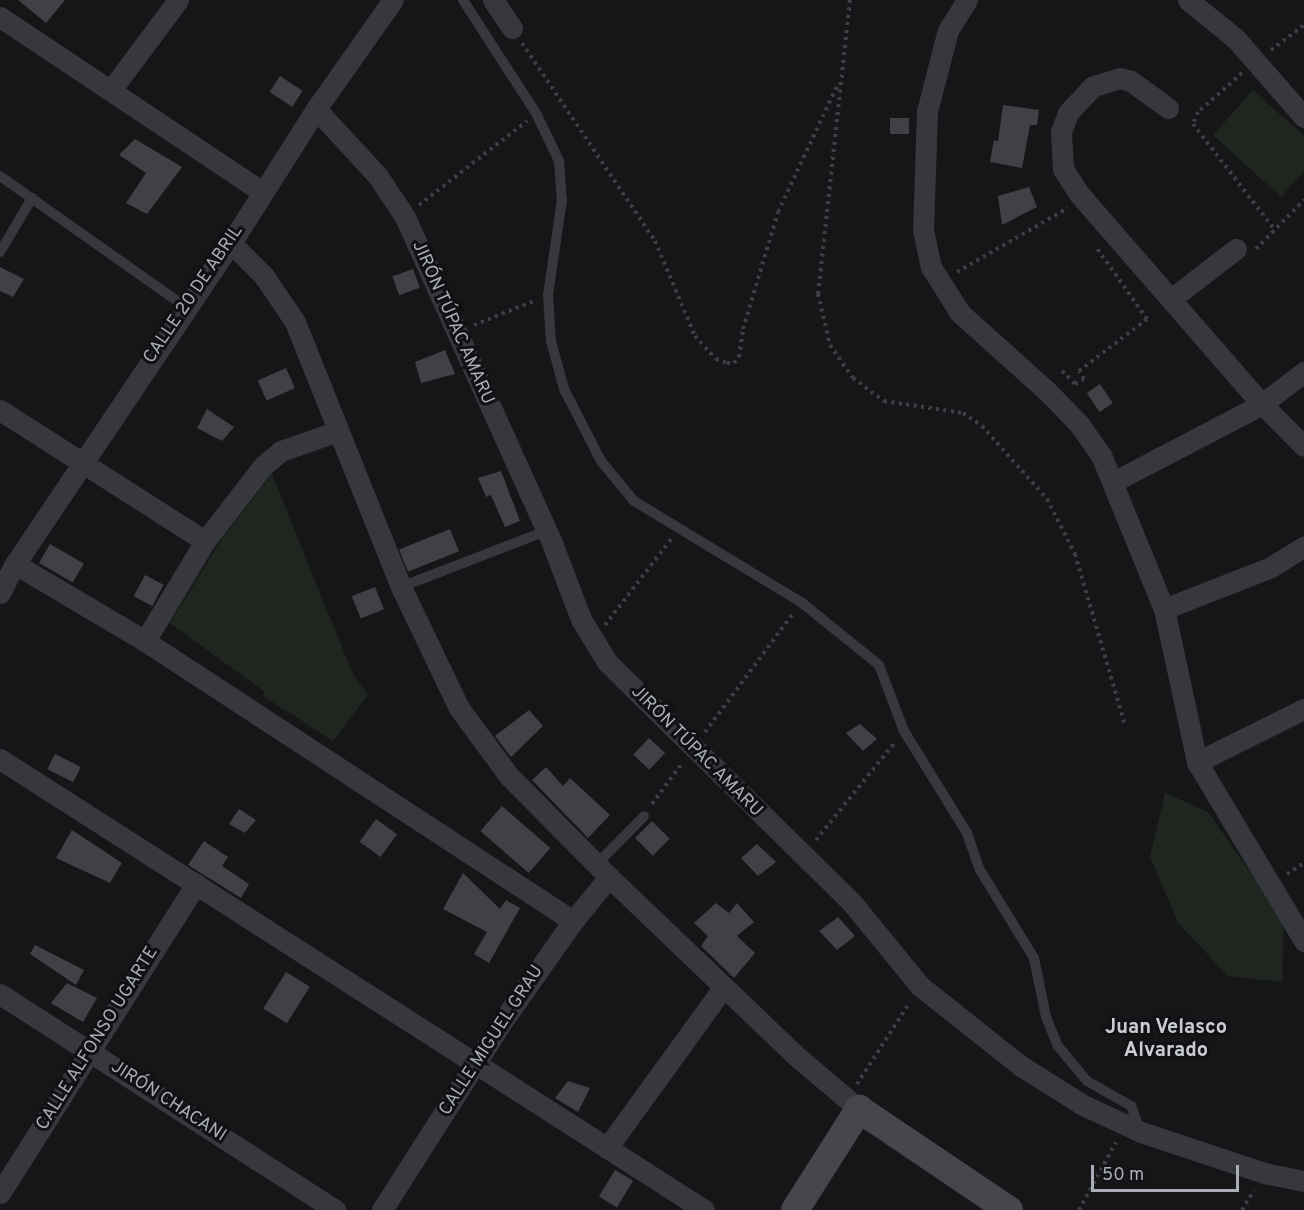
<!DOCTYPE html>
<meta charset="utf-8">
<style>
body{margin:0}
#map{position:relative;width:1304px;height:1210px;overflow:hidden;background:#161618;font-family:Overpass,sans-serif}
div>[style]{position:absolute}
.green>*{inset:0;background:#1e261f}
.building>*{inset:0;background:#404145;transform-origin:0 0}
.path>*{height:4px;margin-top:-2px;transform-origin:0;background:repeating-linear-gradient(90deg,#3d3f44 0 3px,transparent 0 7.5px)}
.lane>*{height:10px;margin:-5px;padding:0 5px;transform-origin:5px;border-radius:5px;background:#37383d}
.street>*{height:21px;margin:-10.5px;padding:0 10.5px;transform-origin:10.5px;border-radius:10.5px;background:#37383d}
.secondary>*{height:28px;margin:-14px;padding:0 14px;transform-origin:14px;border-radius:14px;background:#45474d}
span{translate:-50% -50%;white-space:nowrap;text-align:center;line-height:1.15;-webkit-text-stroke:6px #111113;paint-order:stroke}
.street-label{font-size:18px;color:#a8adb8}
.neighbourhood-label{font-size:20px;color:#c9ccd4;font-weight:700}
.scale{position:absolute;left:1091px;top:1165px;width:148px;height:27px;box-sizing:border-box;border:3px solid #a8adb8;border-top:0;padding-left:8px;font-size:18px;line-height:21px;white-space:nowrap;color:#a8adb8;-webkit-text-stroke:4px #111113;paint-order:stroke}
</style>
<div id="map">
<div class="green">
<div style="clip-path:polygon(1253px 90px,1304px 136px,1304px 171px,1281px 197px,1213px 135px)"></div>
<div style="clip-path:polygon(272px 474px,352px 672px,368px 695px,333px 741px,263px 696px,265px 692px,170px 623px,221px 540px)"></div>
<div style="clip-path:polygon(1165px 793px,1208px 812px,1284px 920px,1282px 982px,1228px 976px,1178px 923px,1150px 856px)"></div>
</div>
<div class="building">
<div style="clip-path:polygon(18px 0,65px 0,46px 23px)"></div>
<div style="left:280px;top:76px;width:27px;height:19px;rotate:33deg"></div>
<div style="clip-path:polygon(1003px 105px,1039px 110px,1037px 125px,1030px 125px,1022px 168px,990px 162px,994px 140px,998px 141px)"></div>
<div style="left:909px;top:118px;width:16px;height:19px;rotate:90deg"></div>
<div style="clip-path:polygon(135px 139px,182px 167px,147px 214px,126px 203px,146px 173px,119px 155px)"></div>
<div style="clip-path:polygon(1029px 187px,1037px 207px,1002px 225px,998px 196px)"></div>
<div style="clip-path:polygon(0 267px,24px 279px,13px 297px,0 291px)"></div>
<div style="left:413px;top:269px;width:20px;height:22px;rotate:70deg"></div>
<div style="clip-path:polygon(445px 350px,455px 374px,421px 383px,415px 362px)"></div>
<div style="left:286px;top:368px;width:22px;height:31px;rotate:66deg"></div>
<div style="left:1100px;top:384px;width:23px;height:16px;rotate:56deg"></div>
<div style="clip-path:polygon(207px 409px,234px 427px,222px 441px,197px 428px)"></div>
<div style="clip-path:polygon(501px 471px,520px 521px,505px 527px,491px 495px,486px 497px,478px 478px)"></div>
<div style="left:450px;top:529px;width:24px;height:55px;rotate:68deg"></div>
<div style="left:50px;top:544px;width:39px;height:22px;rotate:30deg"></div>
<div style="left:145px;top:575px;width:21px;height:24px;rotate:28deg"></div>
<div style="left:375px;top:587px;width:24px;height:25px;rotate:68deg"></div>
<div style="clip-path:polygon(529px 710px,543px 726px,511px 757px,495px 736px)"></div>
<div style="clip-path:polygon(860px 724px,877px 739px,863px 751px,846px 733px)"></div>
<div style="left:649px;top:738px;width:22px;height:23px;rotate:43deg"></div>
<div style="left:55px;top:754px;width:29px;height:17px;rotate:27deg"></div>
<div style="clip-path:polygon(546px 767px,563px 786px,570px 778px,610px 815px,588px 838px,532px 780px)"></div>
<div style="left:502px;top:806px;width:64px;height:33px;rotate:41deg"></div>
<div style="clip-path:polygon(239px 809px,256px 820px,245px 833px,229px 824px)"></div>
<div style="left:376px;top:819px;width:26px;height:28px;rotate:36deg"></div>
<div style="left:652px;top:821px;width:25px;height:24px;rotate:45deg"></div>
<div style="clip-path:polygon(72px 830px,122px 863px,110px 883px,56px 858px)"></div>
<div style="clip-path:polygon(204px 841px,228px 857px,222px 866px,249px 884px,241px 898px,188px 865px)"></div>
<div style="clip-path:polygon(757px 844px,776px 862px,758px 876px,741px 858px)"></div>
<div style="clip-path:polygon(463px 873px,500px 909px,506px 900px,520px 908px,489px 963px,474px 954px,487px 932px,443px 909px)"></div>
<div style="clip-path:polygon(716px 903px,729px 913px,737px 903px,754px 922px,737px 936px,755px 953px,734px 978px,701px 946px,708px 936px,694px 923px)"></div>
<div style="clip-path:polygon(838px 917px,855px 936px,837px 950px,819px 931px)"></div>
<div style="clip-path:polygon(35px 945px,84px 970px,76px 985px,30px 954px)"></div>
<div style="left:286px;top:972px;width:28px;height:43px;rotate:32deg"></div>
<div style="clip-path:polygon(67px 983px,97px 998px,83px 1022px,51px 1003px)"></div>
<div style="clip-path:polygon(568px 1081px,590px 1088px,578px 1112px,555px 1098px)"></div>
<div style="left:615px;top:1170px;width:21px;height:31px;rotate:31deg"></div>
</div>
<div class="path">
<div style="left:850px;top:0;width:296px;rotate:96.2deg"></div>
<div style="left:818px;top:294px;width:52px;rotate:76.8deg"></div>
<div style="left:830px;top:345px;width:40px;rotate:55.1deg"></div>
<div style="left:853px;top:378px;width:39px;rotate:37deg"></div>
<div style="left:884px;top:401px;width:80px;rotate:8.6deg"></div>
<div style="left:963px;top:413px;width:23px;rotate:34deg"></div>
<div style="left:982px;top:426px;width:98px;rotate:48.3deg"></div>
<div style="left:1047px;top:499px;width:62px;rotate:63deg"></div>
<div style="left:1075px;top:554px;width:178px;rotate:73.7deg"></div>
<div style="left:522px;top:43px;width:239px;rotate:56.1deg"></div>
<div style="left:655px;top:241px;width:103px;rotate:67.2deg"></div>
<div style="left:695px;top:336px;width:31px;rotate:48deg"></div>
<div style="left:716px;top:359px;width:12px;rotate:20deg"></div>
<div style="left:727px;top:363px;width:7px"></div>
<div style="left:734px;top:363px;width:8px;rotate:-50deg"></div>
<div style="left:739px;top:357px;width:28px;rotate:-82deg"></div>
<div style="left:743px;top:329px;width:122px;rotate:-73.3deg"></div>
<div style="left:778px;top:212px;width:141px;rotate:-64.9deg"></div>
<div style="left:1271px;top:50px;width:41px;rotate:-37.1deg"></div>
<div style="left:1242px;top:73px;width:59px;rotate:138.4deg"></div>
<div style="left:1198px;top:112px;width:13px;rotate:113deg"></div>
<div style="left:1193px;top:124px;width:134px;rotate:52.3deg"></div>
<div style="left:419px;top:205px;width:137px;rotate:-37.9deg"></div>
<div style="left:1256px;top:249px;width:69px;rotate:-45.6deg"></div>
<div style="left:957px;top:272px;width:128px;rotate:-30deg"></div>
<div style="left:474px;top:325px;width:65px;rotate:-21.8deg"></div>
<div style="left:1062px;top:371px;width:18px;rotate:45deg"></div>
<div style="left:1075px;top:384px;width:10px;rotate:-29deg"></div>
<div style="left:1084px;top:379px;width:9px;rotate:-122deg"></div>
<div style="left:1079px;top:371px;width:86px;rotate:-37.4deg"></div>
<div style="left:1147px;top:319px;width:88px;rotate:-125.3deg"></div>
<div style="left:605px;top:625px;width:110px;rotate:-52.4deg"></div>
<div style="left:705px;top:732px;width:149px;rotate:-53.4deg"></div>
<div style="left:652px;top:804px;width:52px;rotate:-53.6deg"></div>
<div style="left:816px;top:840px;width:127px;rotate:-51.1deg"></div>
<div style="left:1287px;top:874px;width:20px;rotate:-33deg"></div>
<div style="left:857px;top:1084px;width:98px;rotate:-57.1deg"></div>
<div style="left:1079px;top:1210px;width:77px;rotate:-61.4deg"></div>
<div style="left:1242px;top:1210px;width:23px;rotate:-59deg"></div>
</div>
<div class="lane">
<div style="left:463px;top:0;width:137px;rotate:57.2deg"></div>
<div style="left:537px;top:115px;width:51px;rotate:64.4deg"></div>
<div style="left:559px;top:161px;width:39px;rotate:86deg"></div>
<div style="left:562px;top:200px;width:96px;rotate:98.4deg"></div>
<div style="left:548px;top:295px;width:46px;rotate:86.3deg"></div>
<div style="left:551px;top:341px;width:50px;rotate:74.8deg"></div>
<div style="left:564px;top:389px;width:81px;rotate:62.8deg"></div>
<div style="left:601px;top:461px;width:52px;rotate:50.5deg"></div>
<div style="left:634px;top:501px;width:195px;rotate:31.2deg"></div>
<div style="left:801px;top:602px;width:100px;rotate:38.9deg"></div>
<div style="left:879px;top:665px;width:71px;rotate:69.3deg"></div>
<div style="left:904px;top:731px;width:120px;rotate:58.3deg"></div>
<div style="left:967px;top:833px;width:39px;rotate:71deg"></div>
<div style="left:980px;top:870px;width:103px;rotate:58.5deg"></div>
<div style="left:1034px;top:958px;width:60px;rotate:78.5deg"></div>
<div style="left:1046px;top:1017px;width:31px;rotate:68deg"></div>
<div style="left:1058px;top:1046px;width:45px;rotate:50.4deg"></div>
<div style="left:1087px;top:1081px;width:51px;rotate:29.6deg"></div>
<div style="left:1131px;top:1106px;width:25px;rotate:69deg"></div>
<div style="left:0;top:176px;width:228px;rotate:35.2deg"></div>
<div style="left:0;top:252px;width:63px;rotate:-59.3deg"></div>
<div style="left:401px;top:587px;width:155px;rotate:-21.1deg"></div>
<div style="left:597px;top:864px;width:67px;rotate:-45.6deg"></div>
</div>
<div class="street">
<div style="left:493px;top:0;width:34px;rotate:56deg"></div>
<div style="left:967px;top:0;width:36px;rotate:122deg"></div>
<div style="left:948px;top:30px;width:84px;rotate:104.5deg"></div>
<div style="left:927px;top:111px;width:119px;rotate:91.9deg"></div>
<div style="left:923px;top:230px;width:38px;rotate:78deg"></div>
<div style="left:931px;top:267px;width:54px;rotate:57.8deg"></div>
<div style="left:960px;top:313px;width:117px;rotate:41.9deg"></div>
<div style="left:1047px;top:391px;width:46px;rotate:45.9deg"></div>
<div style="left:1079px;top:424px;width:38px;rotate:55deg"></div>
<div style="left:1101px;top:455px;width:166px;rotate:67.8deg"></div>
<div style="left:1164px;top:609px;width:157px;rotate:77.8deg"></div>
<div style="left:1197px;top:762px;width:209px;rotate:59.1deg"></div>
<div style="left:1188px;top:0;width:60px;rotate:39deg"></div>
<div style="left:1235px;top:38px;width:105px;rotate:48.9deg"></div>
<div style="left:0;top:17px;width:315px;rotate:33.7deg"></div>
<div style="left:111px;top:90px;width:112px;rotate:-53.3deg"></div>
<div style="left:1168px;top:108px;width:46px;rotate:-143.9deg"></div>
<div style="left:1131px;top:81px;width:11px;rotate:-165deg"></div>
<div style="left:1120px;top:78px;width:28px;rotate:163deg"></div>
<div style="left:1093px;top:86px;width:37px;rotate:133deg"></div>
<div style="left:1068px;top:113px;width:19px;rotate:111deg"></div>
<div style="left:1061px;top:131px;width:38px;rotate:87deg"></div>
<div style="left:1063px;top:169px;width:31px;rotate:57deg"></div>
<div style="left:1080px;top:195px;width:277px;rotate:49deg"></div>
<div style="left:1262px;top:404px;width:59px;rotate:45deg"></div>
<div style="left:316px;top:109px;width:90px;rotate:47.3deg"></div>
<div style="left:377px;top:175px;width:50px;rotate:56.3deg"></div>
<div style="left:405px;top:217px;width:358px;rotate:65.7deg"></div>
<div style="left:552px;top:543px;width:81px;rotate:69.1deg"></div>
<div style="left:581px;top:619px;width:50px;rotate:58.8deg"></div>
<div style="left:607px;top:662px;width:345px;rotate:44.5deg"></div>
<div style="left:853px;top:904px;width:106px;rotate:50.7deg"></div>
<div style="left:920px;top:986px;width:129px;rotate:38.4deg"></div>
<div style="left:1021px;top:1066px;width:73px;rotate:32.2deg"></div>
<div style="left:1083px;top:1105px;width:64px;rotate:25deg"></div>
<div style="left:1141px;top:1132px;width:130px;rotate:18.4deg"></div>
<div style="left:1264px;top:1173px;width:41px;rotate:11.3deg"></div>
<div style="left:231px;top:243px;width:47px;rotate:45deg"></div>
<div style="left:264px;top:276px;width:55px;rotate:56deg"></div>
<div style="left:295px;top:322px;width:285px;rotate:68.2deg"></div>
<div style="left:401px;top:587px;width:134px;rotate:64.4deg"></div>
<div style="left:459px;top:708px;width:84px;rotate:53.7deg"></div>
<div style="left:509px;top:776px;width:142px;rotate:45.3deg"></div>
<div style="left:609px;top:877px;width:257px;rotate:43.7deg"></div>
<div style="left:795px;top:1055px;width:84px;rotate:40.2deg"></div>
<div style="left:1171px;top:299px;width:82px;rotate:-37.6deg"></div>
<div style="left:0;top:410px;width:243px;rotate:32.6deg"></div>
<div style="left:1115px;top:481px;width:166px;rotate:-27.6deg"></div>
<div style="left:1262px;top:404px;width:53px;rotate:-37.3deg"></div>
<div style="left:15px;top:564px;width:151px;rotate:30.6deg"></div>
<div style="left:145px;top:641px;width:511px;rotate:33.19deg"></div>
<div style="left:0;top:593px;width:33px;rotate:-63deg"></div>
<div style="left:15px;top:564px;width:387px;rotate:-56.1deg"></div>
<div style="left:231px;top:243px;width:159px;rotate:-57.6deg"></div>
<div style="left:316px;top:109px;width:133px;rotate:-54.8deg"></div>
<div style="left:1164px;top:609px;width:115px;rotate:-21.4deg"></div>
<div style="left:1271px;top:567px;width:39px;rotate:-32deg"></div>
<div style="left:145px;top:641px;width:117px;rotate:-59deg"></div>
<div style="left:205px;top:541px;width:95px;rotate:-52.3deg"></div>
<div style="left:263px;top:466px;width:23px;rotate:-40deg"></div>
<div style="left:281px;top:451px;width:60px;rotate:-19.3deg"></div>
<div style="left:0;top:759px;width:836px;rotate:32.64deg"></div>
<div style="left:1197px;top:762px;width:119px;rotate:-26.4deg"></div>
<div style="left:0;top:994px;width:399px;rotate:32.8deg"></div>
<div style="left:607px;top:1148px;width:198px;rotate:-54.1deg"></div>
<div style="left:0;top:1193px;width:366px;rotate:-57.6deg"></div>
<div style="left:382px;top:1210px;width:218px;rotate:-57.5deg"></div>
<div style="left:499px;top:1026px;width:128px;rotate:-54.8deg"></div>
<div style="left:573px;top:921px;width:57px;rotate:-50.7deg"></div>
</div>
<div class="secondary">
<div style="left:795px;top:1210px;width:120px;rotate:-57.6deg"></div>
<div style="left:859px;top:1109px;width:181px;rotate:34deg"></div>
</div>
<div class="street-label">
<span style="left:194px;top:295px;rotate:-56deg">CALLE 20 DE ABRIL</span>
<span style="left:452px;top:323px;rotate:66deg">JIRÓN TÚPAC AMARU</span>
<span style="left:696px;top:752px;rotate:45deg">JIRÓN TÚPAC AMARU</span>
<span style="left:98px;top:1039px;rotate:-58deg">CALLE ALFONSO UGARTE</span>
<span style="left:492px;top:1041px;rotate:-57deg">CALLE MIGUEL GRAU</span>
<span style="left:168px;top:1102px;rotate:33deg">JIRÓN CHACANI</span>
</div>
<div class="neighbourhood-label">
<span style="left:1166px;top:1040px">Juan Velasco<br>Alvarado</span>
</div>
<div class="scale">50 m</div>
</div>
